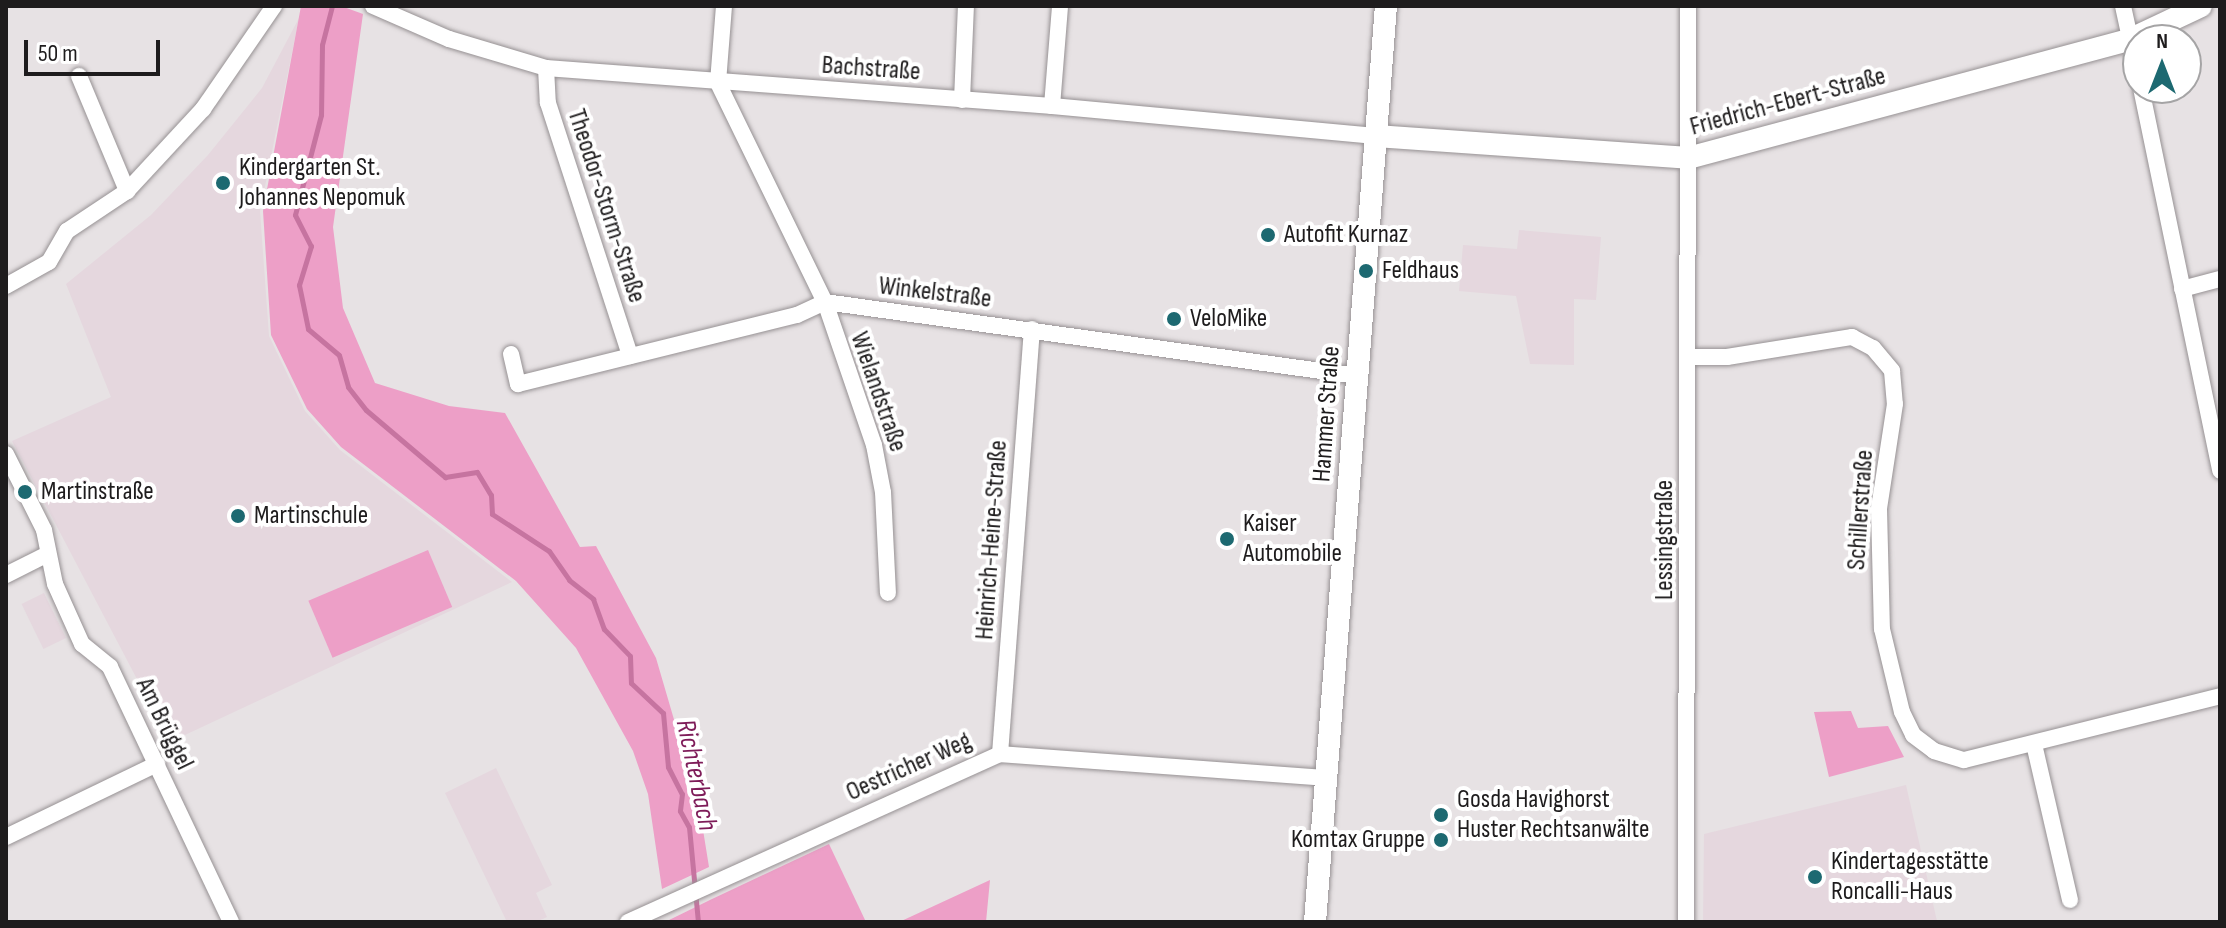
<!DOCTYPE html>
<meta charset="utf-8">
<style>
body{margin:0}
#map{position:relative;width:2226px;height:928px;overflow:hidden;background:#e7e2e4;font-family:"Sofia Sans Condensed",sans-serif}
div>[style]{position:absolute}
.built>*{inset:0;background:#e5d7de;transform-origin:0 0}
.green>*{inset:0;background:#ed9fc7;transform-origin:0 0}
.stream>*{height:5px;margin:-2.5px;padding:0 2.5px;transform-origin:2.5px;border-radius:2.5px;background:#c674a0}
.roads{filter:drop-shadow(0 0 2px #969193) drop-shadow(0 0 2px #969193)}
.street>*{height:16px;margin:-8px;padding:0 8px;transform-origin:8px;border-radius:8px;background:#fff}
.secondary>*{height:22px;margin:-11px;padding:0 11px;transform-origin:11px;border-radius:11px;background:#fff}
.dots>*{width:22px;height:22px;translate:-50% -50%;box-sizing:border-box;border:4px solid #fff;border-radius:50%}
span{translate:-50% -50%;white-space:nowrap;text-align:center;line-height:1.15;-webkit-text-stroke:8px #fff;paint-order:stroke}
.street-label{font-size:26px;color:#1e1c1d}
.poi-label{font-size:26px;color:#1e1c1d}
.left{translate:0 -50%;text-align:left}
.right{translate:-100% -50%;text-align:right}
.water-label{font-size:28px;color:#7e1c59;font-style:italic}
.frame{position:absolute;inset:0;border:8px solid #1e1c1d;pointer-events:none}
.north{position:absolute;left:2122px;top:24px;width:80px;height:80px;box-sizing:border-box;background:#fff;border:2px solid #a5a4a5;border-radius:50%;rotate:0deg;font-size:22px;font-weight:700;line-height:32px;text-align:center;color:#1e1c1d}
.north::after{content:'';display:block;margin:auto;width:28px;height:36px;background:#1d6971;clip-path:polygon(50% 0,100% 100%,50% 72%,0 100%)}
.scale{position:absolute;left:24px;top:40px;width:136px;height:36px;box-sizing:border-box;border:4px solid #1e1c1d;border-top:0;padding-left:10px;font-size:24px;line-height:28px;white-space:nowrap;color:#1e1c1d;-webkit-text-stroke:6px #fff;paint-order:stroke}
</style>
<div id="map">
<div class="built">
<div style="clip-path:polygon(299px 18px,260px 211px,269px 336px,305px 411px,340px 450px,512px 582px,170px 742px,12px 441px,111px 397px,66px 284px,151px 215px,208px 155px,262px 88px)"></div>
<div style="clip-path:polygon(1519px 230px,1601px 237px,1596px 300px,1574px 299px,1574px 365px,1530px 364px,1516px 296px,1459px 291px,1463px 245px,1517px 249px)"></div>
<div style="left:44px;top:593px;width:50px;height:25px;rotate:64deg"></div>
<div style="clip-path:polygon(496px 768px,552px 885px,536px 893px,547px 917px,536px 922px,507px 922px,445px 793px)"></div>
<div style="clip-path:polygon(1906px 785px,1937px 921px,1703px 922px,1704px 834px)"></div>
</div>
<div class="green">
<div style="clip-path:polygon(301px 6px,341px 6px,363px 14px,333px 227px,343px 308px,375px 383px,449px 406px,505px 413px,580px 547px,596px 546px,656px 658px,699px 805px,709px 867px,662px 889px,648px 794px,633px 751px,576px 648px,516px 581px,341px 447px,307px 409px,271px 335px,263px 211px)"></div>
<div style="left:428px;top:550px;width:62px;height:130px;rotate:67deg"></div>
<div style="clip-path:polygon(1851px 711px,1858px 728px,1888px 726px,1904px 757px,1829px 777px,1814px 712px)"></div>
<div style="clip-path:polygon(829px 844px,866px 922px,665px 922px,712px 899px)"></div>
<div style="clip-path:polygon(990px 880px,986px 922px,899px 922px,910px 917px)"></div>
</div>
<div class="stream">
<div style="left:332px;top:6px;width:40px;rotate:104.4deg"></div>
<div style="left:322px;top:45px;width:70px;rotate:90.8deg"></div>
<div style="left:321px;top:115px;width:103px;rotate:104.6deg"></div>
<div style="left:295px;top:215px;width:35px;rotate:63deg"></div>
<div style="left:311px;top:246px;width:41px;rotate:107.1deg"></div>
<div style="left:299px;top:285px;width:45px;rotate:78.4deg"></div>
<div style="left:308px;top:329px;width:40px;rotate:40deg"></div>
<div style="left:339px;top:355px;width:33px;rotate:74deg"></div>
<div style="left:348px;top:387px;width:29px;rotate:52deg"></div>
<div style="left:366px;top:410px;width:104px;rotate:40.3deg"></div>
<div style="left:445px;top:477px;width:32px;rotate:-9deg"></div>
<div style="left:477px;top:472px;width:27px;rotate:59deg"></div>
<div style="left:491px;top:495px;width:19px;rotate:87deg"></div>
<div style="left:492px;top:514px;width:68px;rotate:33deg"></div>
<div style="left:549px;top:551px;width:35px;rotate:55deg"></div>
<div style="left:569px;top:580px;width:31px;rotate:38deg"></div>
<div style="left:593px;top:599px;width:32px;rotate:70deg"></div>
<div style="left:604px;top:629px;width:37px;rotate:46deg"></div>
<div style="left:630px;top:656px;width:27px;rotate:88deg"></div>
<div style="left:631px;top:683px;width:44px;rotate:43.2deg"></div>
<div style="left:663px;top:713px;width:54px;rotate:84.7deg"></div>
<div style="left:668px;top:767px;width:30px;rotate:63deg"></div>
<div style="left:682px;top:794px;width:17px;rotate:97deg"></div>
<div style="left:680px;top:811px;width:18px;rotate:61deg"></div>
<div style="left:689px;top:827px;width:95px;rotate:84.6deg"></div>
</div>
<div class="roads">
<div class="street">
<div style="left:373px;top:6px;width:83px;rotate:23.5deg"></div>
<div style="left:449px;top:39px;width:101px;rotate:16.6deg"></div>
<div style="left:546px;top:68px;width:507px;rotate:4.29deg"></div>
<div style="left:1052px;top:106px;width:325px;rotate:5.3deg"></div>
<div style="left:724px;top:6px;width:77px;rotate:94.5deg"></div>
<div style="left:718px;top:83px;width:244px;rotate:64deg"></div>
<div style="left:825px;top:302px;width:537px;rotate:7.92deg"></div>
<div style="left:2123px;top:6px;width:71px;rotate:77.7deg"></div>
<div style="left:546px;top:68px;width:35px;rotate:87deg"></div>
<div style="left:548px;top:103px;width:266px;rotate:72deg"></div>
<div style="left:79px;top:76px;width:125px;rotate:67.3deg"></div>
<div style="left:2141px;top:88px;width:391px;rotate:78.3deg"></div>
<div style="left:962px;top:100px;width:94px;rotate:-87.6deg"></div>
<div style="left:1052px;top:106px;width:100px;rotate:-85.4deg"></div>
<div style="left:6px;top:286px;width:49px;rotate:-29.2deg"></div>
<div style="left:49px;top:262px;width:36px;rotate:-60deg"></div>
<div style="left:67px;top:231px;width:72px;rotate:-33.7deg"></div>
<div style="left:127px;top:191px;width:112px;rotate:-47.2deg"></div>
<div style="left:203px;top:109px;width:125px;rotate:-55.4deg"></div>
<div style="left:2182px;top:289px;width:39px;rotate:-15deg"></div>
<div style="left:511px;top:354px;width:31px;rotate:77deg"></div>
<div style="left:518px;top:384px;width:287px;rotate:-13.9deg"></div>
<div style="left:797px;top:315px;width:31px;rotate:-25deg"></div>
<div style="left:825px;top:302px;width:151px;rotate:71.1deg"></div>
<div style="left:874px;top:445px;width:48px;rotate:79.2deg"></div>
<div style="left:883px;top:492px;width:101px;rotate:87.2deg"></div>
<div style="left:1691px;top:357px;width:36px"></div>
<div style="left:1727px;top:357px;width:127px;rotate:-9.1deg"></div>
<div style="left:1852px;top:337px;width:24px;rotate:28deg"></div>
<div style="left:1873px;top:348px;width:30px;rotate:50deg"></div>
<div style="left:1892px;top:371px;width:33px;rotate:85deg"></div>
<div style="left:1895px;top:404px;width:106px;rotate:98.7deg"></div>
<div style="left:1879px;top:509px;width:120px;rotate:88.6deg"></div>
<div style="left:1882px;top:629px;width:85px;rotate:76.5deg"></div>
<div style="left:1902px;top:712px;width:25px;rotate:64deg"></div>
<div style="left:1913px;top:735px;width:26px;rotate:37deg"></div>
<div style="left:1934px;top:751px;width:31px;rotate:17deg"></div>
<div style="left:1964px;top:760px;width:264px;rotate:-14deg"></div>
<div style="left:6px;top:454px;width:85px;rotate:63.4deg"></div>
<div style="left:44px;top:530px;width:55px;rotate:78.5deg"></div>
<div style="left:55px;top:584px;width:66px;rotate:65.8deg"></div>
<div style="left:82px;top:644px;width:36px;rotate:39deg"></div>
<div style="left:110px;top:667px;width:282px;rotate:64.6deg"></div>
<div style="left:6px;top:575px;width:47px;rotate:-26.6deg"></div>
<div style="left:2034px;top:744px;width:160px;rotate:77deg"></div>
<div style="left:1000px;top:754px;width:426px;rotate:-85.7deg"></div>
<div style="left:6px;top:837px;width:168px;rotate:-25.8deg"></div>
<div style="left:628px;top:922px;width:408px;rotate:-24.3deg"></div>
<div style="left:1000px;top:754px;width:328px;rotate:4.2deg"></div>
<div style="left:1686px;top:922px;width:916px;rotate:-89.87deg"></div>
</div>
<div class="secondary">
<div style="left:1376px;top:136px;width:313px;rotate:4deg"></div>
<div style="left:1688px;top:158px;width:459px;rotate:-15deg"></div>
<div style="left:2131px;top:39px;width:77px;rotate:-25.2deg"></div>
<div style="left:1315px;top:922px;width:919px;rotate:-85.57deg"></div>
</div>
</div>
<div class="dots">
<div style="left:223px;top:183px;background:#1d6971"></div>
<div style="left:1268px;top:235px;background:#1d6971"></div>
<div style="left:1366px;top:271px;background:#1d6971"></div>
<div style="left:1174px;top:319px;background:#1d6971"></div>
<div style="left:25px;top:492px;background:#1d6971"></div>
<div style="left:238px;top:516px;background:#1d6971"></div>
<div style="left:1227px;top:539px;background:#1d6971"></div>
<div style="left:1441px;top:815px;background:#1d6971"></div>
<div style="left:1441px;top:840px;background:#1d6971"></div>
<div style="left:1815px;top:877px;background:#1d6971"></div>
</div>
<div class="street-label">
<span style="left:871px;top:69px;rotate:4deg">Bachstraße</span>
<span style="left:1788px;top:102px;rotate:-15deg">Friedrich-Ebert-Straße</span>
<span style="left:606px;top:206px;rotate:72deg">Theodor-Storm-Straße</span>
<span style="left:935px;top:293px;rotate:7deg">Winkelstraße</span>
<span style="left:878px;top:392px;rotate:71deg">Wielandstraße</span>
<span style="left:1327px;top:414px;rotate:-86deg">Hammer Straße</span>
<span style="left:1861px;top:510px;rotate:-86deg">Schillerstraße</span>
<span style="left:992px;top:540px;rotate:-86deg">Heinrich-Heine-Straße</span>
<span style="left:1665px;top:540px;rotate:-90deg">Lessingstraße</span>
<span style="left:164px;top:724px;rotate:64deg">Am Brüggel</span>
<span style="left:909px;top:767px;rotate:-24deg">Oestricher Weg</span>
</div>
<div class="poi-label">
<span class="left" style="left:239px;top:183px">Kindergarten St.<br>Johannes Nepomuk</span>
<span class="left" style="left:1284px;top:235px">Autofit Kurnaz</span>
<span class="left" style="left:1382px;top:271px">Feldhaus</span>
<span class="left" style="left:1190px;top:319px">VeloMike</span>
<span class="left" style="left:41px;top:492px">Martinstraße</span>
<span class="left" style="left:254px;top:516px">Martinschule</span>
<span class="left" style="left:1243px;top:539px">Kaiser<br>Automobile</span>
<span class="left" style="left:1457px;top:815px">Gosda Havighorst<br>Huster Rechtsanwälte</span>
<span class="right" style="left:1425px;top:840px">Komtax Gruppe</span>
<span class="left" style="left:1831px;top:877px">Kindertagesstätte<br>Roncalli-Haus</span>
</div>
<div class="water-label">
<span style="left:696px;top:775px;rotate:78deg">Richterbach</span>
</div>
<div class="frame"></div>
<div class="north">N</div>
<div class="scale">50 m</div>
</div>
